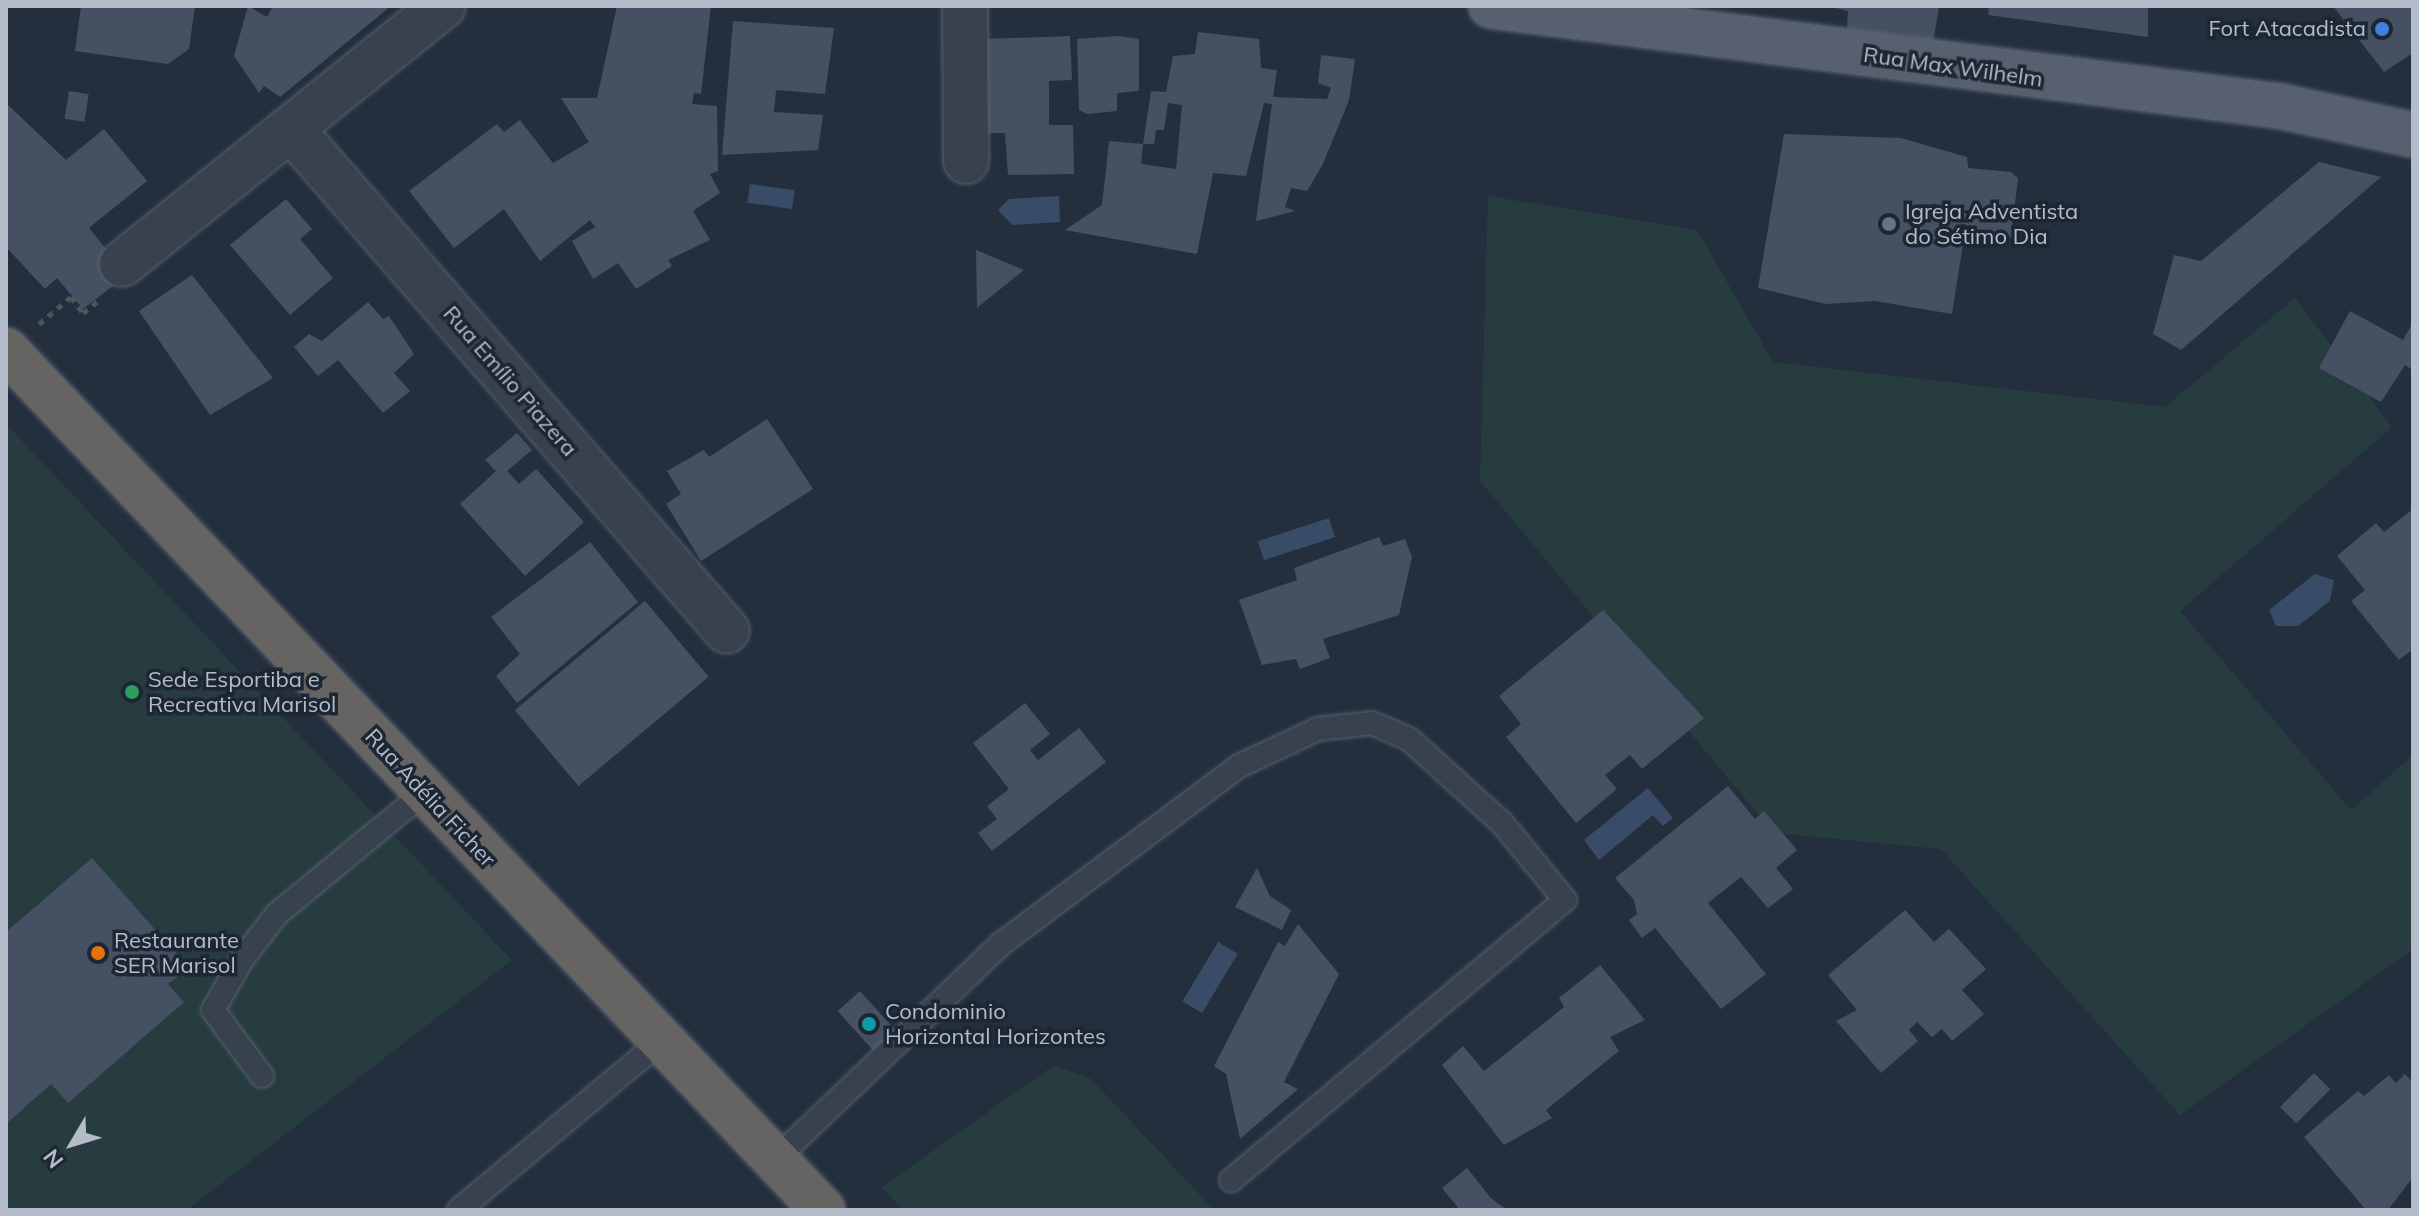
<!DOCTYPE html>
<meta charset="utf-8">
<style>
body{margin:0}
#map{position:relative;width:2419px;height:1216px;overflow:hidden;background:#242f3e;font-family:Mulish,sans-serif}
div>[style]{position:absolute}
.green>*{inset:0;background:#263c3f}
.water>*{inset:0;background:#394c67;transform-origin:0 0}
.building>*{inset:0;background:#455162;transform-origin:0 0}
.path>*{height:5px;margin-top:-2.5px;transform-origin:0;background:repeating-linear-gradient(90deg,#44595c 0 6px,transparent 0 12px)}
.roads{filter:drop-shadow(0 0 2px #565f6c) drop-shadow(0 0 2px #565f6c)}
.service>*{height:22px;margin:-11px;padding:0 11px;transform-origin:11px;border-radius:11px;background:#38414e}
.minor>*{height:44px;margin:-22px;padding:0 22px;transform-origin:22px;border-radius:22px;background:#38414e}
.primary>*{height:44px;margin:-22px;padding:0 22px;transform-origin:22px;border-radius:22px;background:#56606e}
.trunk>*{height:44px;margin:-22px;padding:0 22px;transform-origin:22px;border-radius:22px;background:#656462}
.dots>*{width:22px;height:22px;translate:-50% -50%;box-sizing:border-box;border:4px solid #1d2633;border-radius:50%}
span{translate:-50% -50%;white-space:nowrap;text-align:center;line-height:1.15;-webkit-text-stroke:7px #1d2633;paint-order:stroke}
.poi-label{font-size:22px;color:#b4bcc9}
.right{translate:-100% -50%;text-align:right}
.left{translate:0 -50%;text-align:left}
.street-label{font-size:22px;color:#b4bcc9}
.frame{position:absolute;inset:0;border:8px solid #b4bcc9;pointer-events:none}
.north{position:absolute;left:32px;top:1104px;width:80px;height:80px;-webkit-text-stroke:6px #1d2633;paint-order:stroke;rotate:232deg;font-size:22px;font-weight:700;line-height:32px;text-align:center;color:#b4bcc9}
.north::after{content:'';display:block;margin:auto;width:28px;height:36px;background:#b4bcc9;clip-path:polygon(50% 0,100% 100%,50% 72%,0 100%)}
</style>
<div id="map">
<div class="green">
<div style="clip-path:polygon(1488px 196px,1697px 230px,1773px 362px,2165px 407px,2295px 298px,2392px 427px,2180px 611px,2351px 810px,2413px 755px,2413px 949px,2180px 1115px,1941px 849px,1774px 833px,1480px 481px)"></div>
<div style="clip-path:polygon(6px 424px,512px 960px,187px 1210px,6px 1210px)"></div>
<div style="clip-path:polygon(1054px 1065px,1091px 1079px,1214px 1210px,903px 1210px,882px 1187px)"></div>
</div>
<div class="water">
<div style="left:750px;top:184px;width:45px;height:19px;rotate:8deg"></div>
<div style="clip-path:polygon(1059px 196px,1060px 222px,1012px 225px,998px 210px,1009px 199px)"></div>
<div style="left:1329px;top:518px;width:20px;height:75px;rotate:72deg"></div>
<div style="clip-path:polygon(2315px 574px,2334px 580px,2330px 601px,2298px 626px,2276px 626px,2269px 610px)"></div>
<div style="clip-path:polygon(1648px 788px,1673px 818px,1663px 826px,1653px 815px,1599px 860px,1584px 840px)"></div>
<div style="left:1218px;top:942px;width:23px;height:69px;rotate:31deg"></div>
</div>
<div class="building">
<div style="clip-path:polygon(81px 6px,195px 6px,189px 49px,168px 64px,75px 51px)"></div>
<div style="clip-path:polygon(248px 6px,267px 17px,273px 6px,391px 6px,280px 97px,264px 86px,259px 93px,234px 56px)"></div>
<div style="clip-path:polygon(617px 6px,711px 6px,701px 94px,694px 93px,692px 104px,717px 106px,718px 171px,710px 174px,720px 193px,693px 211px,710px 240px,668px 260px,672px 266px,636px 289px,618px 263px,593px 279px,572px 241px,595px 227px,590px 220px,540px 261px,504px 209px,454px 248px,409px 191px,497px 124px,504px 132px,520px 120px,553px 163px,589px 142px,561px 98px,597px 98px)"></div>
<div style="clip-path:polygon(1827px 6px,1939px 6px,1933px 44px,1847px 30px,1848px 11px)"></div>
<div style="clip-path:polygon(1989px 6px,2148px 6px,2148px 37px,1988px 15px)"></div>
<div style="clip-path:polygon(2333px 6px,2413px 6px,2413px 53px,2384px 72px)"></div>
<div style="clip-path:polygon(733px 21px,834px 28px,825px 94px,776px 90px,774px 112px,823px 115px,818px 150px,722px 155px)"></div>
<div style="clip-path:polygon(1198px 32px,1259px 39px,1261px 68px,1277px 70px,1273px 97px,1327px 99px,1331px 88px,1318px 83px,1321px 55px,1355px 59px,1349px 100px,1323px 164px,1307px 191px,1291px 188px,1285px 207px,1295px 211px,1256px 221px,1272px 104px,1264px 103px,1246px 176px,1213px 173px,1197px 254px,1065px 230px,1102px 205px,1109px 141px,1143px 144px,1141px 164px,1176px 169px,1182px 105px,1168px 103px,1164px 130px,1156px 130px,1154px 144px,1143px 144px,1151px 91px,1166px 92px,1173px 56px,1195px 54px)"></div>
<div style="clip-path:polygon(1070px 36px,1072px 80px,1049px 81px,1049px 125px,1073px 125px,1074px 174px,1008px 175px,1005px 133px,984px 133px,984px 39px)"></div>
<div style="clip-path:polygon(1118px 36px,1139px 39px,1139px 91px,1117px 93px,1117px 111px,1087px 114px,1079px 110px,1077px 39px)"></div>
<div style="left:69px;top:91px;width:20px;height:28px;rotate:9deg"></div>
<div style="clip-path:polygon(6px 103px,66px 160px,104px 129px,147px 181px,89px 228px,127px 275px,83px 309px,57px 278px,45px 289px,6px 247px)"></div>
<div style="clip-path:polygon(1784px 134px,1901px 138px,1967px 157px,1968px 168px,2011px 172px,2018px 178px,2011px 237px,1965px 231px,1952px 314px,1875px 301px,1826px 304px,1758px 288px)"></div>
<div style="clip-path:polygon(2319px 162px,2381px 177px,2181px 350px,2153px 334px,2174px 255px,2201px 261px)"></div>
<div style="clip-path:polygon(286px 199px,312px 229px,300px 239px,333px 278px,290px 315px,230px 245px)"></div>
<div style="clip-path:polygon(976px 250px,1024px 270px,977px 308px)"></div>
<div style="clip-path:polygon(192px 275px,273px 378px,210px 415px,139px 311px)"></div>
<div style="clip-path:polygon(368px 302px,383px 319px,389px 316px,414px 354px,394px 373px,410px 391px,383px 413px,338px 360px,318px 376px,294px 347px,309px 334px,322px 341px)"></div>
<div style="clip-path:polygon(2350px 311px,2403px 340px,2413px 322px,2413px 370px,2405px 365px,2381px 402px,2319px 368px)"></div>
<div style="clip-path:polygon(767px 419px,813px 489px,701px 561px,666px 504px,681px 494px,667px 471px,704px 450px,709px 457px)"></div>
<div style="clip-path:polygon(517px 433px,532px 450px,507px 471px,519px 484px,536px 469px,584px 522px,525px 576px,460px 504px,496px 471px,485px 460px)"></div>
<div style="clip-path:polygon(2413px 509px,2413px 649px,2399px 660px,2351px 601px,2365px 590px,2337px 556px,2376px 523px,2384px 532px)"></div>
<div style="clip-path:polygon(1379px 537px,1383px 546px,1405px 539px,1412px 557px,1399px 615px,1323px 639px,1330px 658px,1300px 669px,1296px 659px,1262px 665px,1239px 600px,1297px 580px,1294px 568px)"></div>
<div style="clip-path:polygon(590px 542px,638px 602px,517px 703px,496px 676px,520px 654px,491px 617px)"></div>
<div style="left:645px;top:601px;width:99px;height:170px;rotate:50deg"></div>
<div style="clip-path:polygon(1603px 610px,1704px 718px,1642px 769px,1630px 755px,1605px 775px,1617px 789px,1576px 823px,1506px 737px,1521px 724px,1499px 696px)"></div>
<div style="clip-path:polygon(1025px 703px,1050px 734px,1030px 750px,1038px 760px,1079px 728px,1106px 762px,992px 851px,978px 833px,997px 819px,987px 806px,1009px 789px,973px 743px)"></div>
<div style="clip-path:polygon(1728px 786px,1755px 819px,1764px 811px,1797px 850px,1776px 868px,1793px 889px,1768px 908px,1741px 877px,1708px 903px,1766px 974px,1721px 1009px,1655px 928px,1642px 938px,1629px 920px,1637px 914px,1634px 900px,1615px 878px)"></div>
<div style="clip-path:polygon(92px 858px,189px 968px,168px 984px,184px 1002px,68px 1103px,51px 1084px,6px 1124px,6px 932px)"></div>
<div style="clip-path:polygon(1257px 868px,1270px 896px,1291px 910px,1282px 930px,1235px 907px)"></div>
<div style="clip-path:polygon(1905px 910px,1934px 942px,1949px 929px,1986px 969px,1962px 990px,1984px 1014px,1952px 1041px,1942px 1029px,1932px 1037px,1917px 1022px,1909px 1030px,1918px 1041px,1881px 1073px,1836px 1021px,1857px 1010px,1828px 975px)"></div>
<div style="clip-path:polygon(1298px 924px,1339px 974px,1284px 1082px,1298px 1089px,1240px 1139px,1226px 1074px,1214px 1066px,1278px 942px,1285px 946px)"></div>
<div style="clip-path:polygon(1600px 965px,1645px 1020px,1610px 1037px,1619px 1051px,1546px 1110px,1552px 1118px,1504px 1145px,1442px 1065px,1463px 1046px,1484px 1071px,1564px 1007px,1559px 998px)"></div>
<div style="left:860px;top:991px;width:60px;height:30px;rotate:48deg"></div>
<div style="left:2314px;top:1073px;width:23px;height:48px;rotate:45deg"></div>
<div style="clip-path:polygon(2405px 1074px,2413px 1083px,2413px 1177px,2388px 1210px,2366px 1210px,2304px 1137px,2358px 1091px,2364px 1096px,2389px 1075px,2396px 1083px)"></div>
<div style="clip-path:polygon(1467px 1168px,1491px 1198px,1507px 1210px,1460px 1210px,1442px 1188px)"></div>
</div>
<div class="path">
<div style="left:39px;top:324px;width:42px;rotate:-40.2deg"></div>
<div style="left:71px;top:297px;width:20px;rotate:53deg"></div>
<div style="left:83px;top:313px;width:22px;rotate:-39deg"></div>
</div>
<div class="roads">
<div class="service">
<div style="left:262px;top:1076px;width:82px;rotate:-126.6deg"></div>
<div style="left:213px;top:1010px;width:60px;rotate:-60deg"></div>
<div style="left:243px;top:958px;width:56px;rotate:-52.3deg"></div>
<div style="left:277px;top:914px;width:192px;rotate:-39.5deg"></div>
<div style="left:776px;top:1159px;width:311px;rotate:-43.7deg"></div>
<div style="left:1001px;top:944px;width:297px;rotate:-36.8deg"></div>
<div style="left:1239px;top:766px;width:87px;rotate:-25.1deg"></div>
<div style="left:1318px;top:729px;width:54px;rotate:-6.3deg"></div>
<div style="left:1372px;top:723px;width:40px;rotate:23.4deg"></div>
<div style="left:1409px;top:739px;width:125px;rotate:42.1deg"></div>
<div style="left:1502px;top:823px;width:99px;rotate:50.7deg"></div>
<div style="left:1565px;top:900px;width:436px;rotate:140deg"></div>
<div style="left:459px;top:1210px;width:263px;rotate:-39.9deg"></div>
</div>
<div class="minor">
<div style="left:965px;top:6px;width:155px;rotate:89.6deg"></div>
<div style="left:292px;top:130px;width:663px;rotate:49.03deg"></div>
<div style="left:122px;top:264px;width:412px;rotate:-38.8deg"></div>
</div>
<div class="primary">
<div style="left:1491px;top:6px;width:794px;rotate:7.23deg"></div>
<div style="left:2279px;top:106px;width:137px;rotate:12.2deg"></div>
</div>
<div class="trunk">
<div style="left:6px;top:350px;width:1186px;rotate:46.47deg"></div>
</div>
</div>
<div class="dots">
<div style="left:2382px;top:29px;background:#3f7fe0"></div>
<div style="left:1889px;top:224px;background:#6b7280"></div>
<div style="left:132px;top:692px;background:#2e9e5b"></div>
<div style="left:98px;top:953px;background:#e8710a"></div>
<div style="left:869px;top:1024px;background:#0f9aa8"></div>
</div>
<div class="poi-label">
<span class="right" style="left:2366px;top:29px">Fort Atacadista</span>
<span class="left" style="left:1905px;top:224px">Igreja Adventista<br>do Sétimo Dia</span>
<span class="left" style="left:148px;top:692px">Sede Esportiba e<br>Recreativa Marisol</span>
<span class="left" style="left:114px;top:953px">Restaurante<br>SER Marisol</span>
<span class="left" style="left:885px;top:1024px">Condominio<br>Horizontal Horizontes</span>
</div>
<div class="street-label">
<span style="left:1953px;top:67px;rotate:8deg">Rua Max Wilhelm</span>
<span style="left:510px;top:381px;rotate:49deg">Rua Emílio Piazera</span>
<span style="left:430px;top:798px;rotate:47deg">Rua Adélia Ficher</span>
</div>
<div class="frame"></div>
<div class="north">N</div>
</div>
